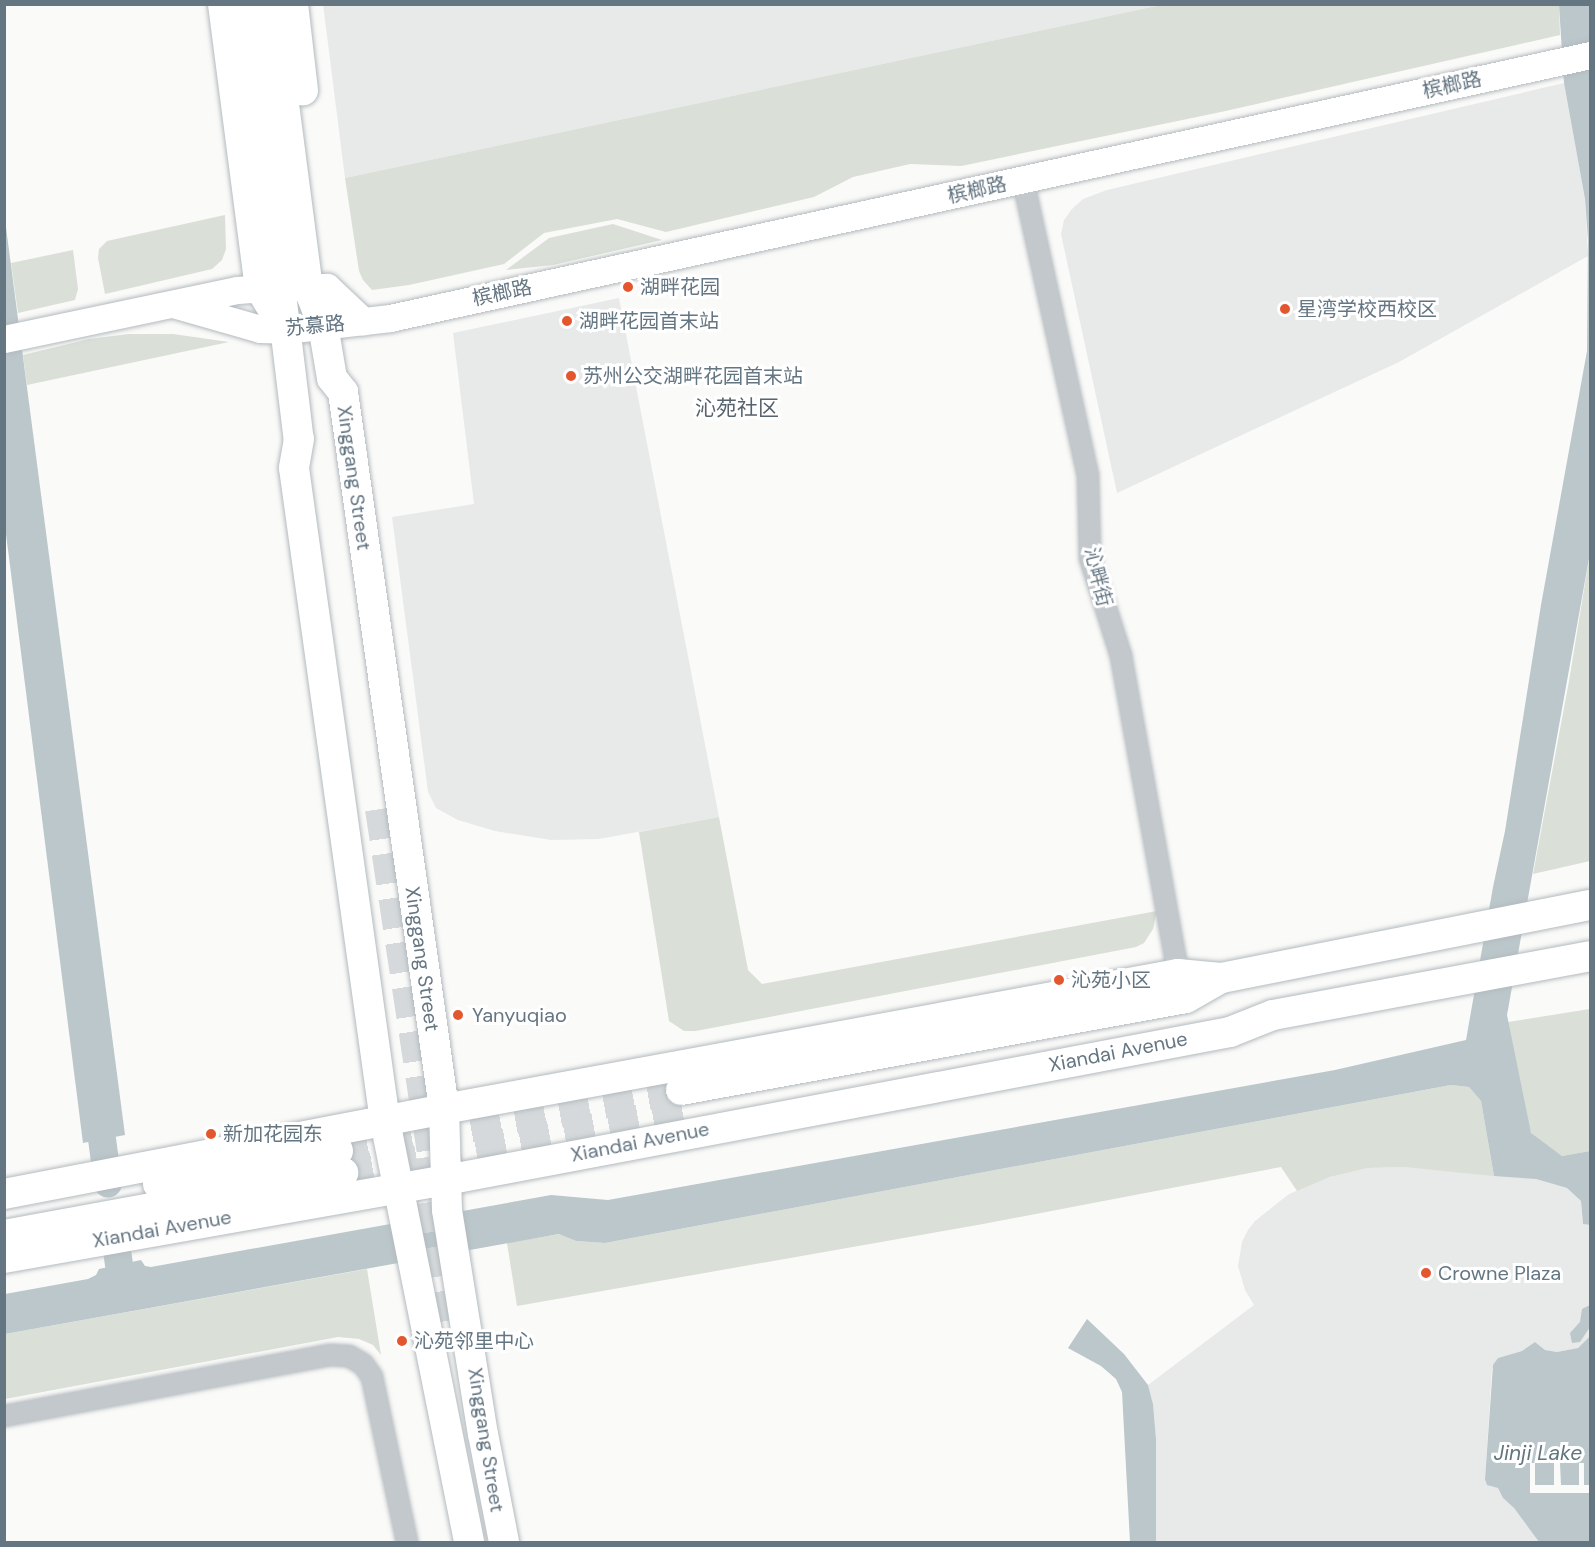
<!DOCTYPE html>
<meta charset="utf-8">
<style>
body{margin:0}
#map{position:relative;width:1595px;height:1547px;overflow:hidden;background:#fafaf8;font-family:"DM Sans","Noto Sans SC",sans-serif}
div>[style]{position:absolute}
.built>*{inset:0;background:#e8e9e9}
.green>*{inset:0;background:#dadfd7}
.water>*{inset:0;background:#bbc7cb}
.pier>*{inset:0;background:#fafaf8}
.river>*{height:28px;margin:-14px;padding:0 14px;transform-origin:14px;border-radius:14px;background:#bbc7cb}
.primary-tunnel>*{height:30px;margin-top:-15px;transform-origin:0;background:repeating-linear-gradient(90deg,#d5d9db 0 30px,transparent 0 45px)}
.roads{filter:drop-shadow(0 0 2px #b3babf) drop-shadow(0 0 2px #b3babf)}
.minor>*{height:20px;margin:-10px;padding:0 10px;transform-origin:10px;border-radius:10px;background:#c3c8cc}
.secondary>*{height:27px;margin:-13.5px;padding:0 13.5px;transform-origin:13.5px;border-radius:13.5px;background:#fff}
.primary>*{height:30px;margin:-15px;padding:0 15px;transform-origin:15px;border-radius:15px;background:#fff}
.dots>*{width:16px;height:16px;translate:-50% -50%;box-sizing:border-box;border:3px solid #fff;border-radius:50%}
span{translate:-50% -50%;white-space:nowrap;text-align:center;line-height:1.15;-webkit-text-stroke:6px #fff;paint-order:stroke}
.street-label{font-size:20px;color:#657683}
.poi-label{font-size:20px;color:#657683}
.left{translate:0 -50%;text-align:left}
.neighbourhood-label{font-size:21px;color:#57646e}
.water-label{font-size:21px;color:#60757c;font-style:italic}
.frame{position:absolute;inset:0;border:6px solid #657683;pointer-events:none}
</style>
<div id="map">
<div class="built">
<div style="clip-path:polygon(323px 4px,1161px 4px,1161px 5px,345px 178px)"></div>
<div style="clip-path:polygon(1564px 83px,1585px 199px,1588px 256px,1399px 362px,1117px 493px,1061px 234px,1064px 220px,1072px 209px,1083px 199px,1107px 190px)"></div>
<div style="clip-path:polygon(619px 298px,719px 817px,599px 839px,551px 840px,495px 831px,458px 820px,436px 808px,428px 792px,392px 517px,474px 504px,453px 333px)"></div>
<div style="clip-path:polygon(1403px 1167px,1536px 1179px,1567px 1188px,1581px 1201px,1583px 1224px,1590px 1225px,1590px 1336px,1578px 1348px,1557px 1352px,1545px 1350px,1535px 1342px,1522px 1351px,1498px 1358px,1492px 1369px,1485px 1479px,1498px 1488px,1503px 1498px,1514px 1508px,1539px 1542px,1156px 1542px,1156px 1439px,1153px 1404px,1148px 1385px,1254px 1305px,1245px 1290px,1238px 1266px,1242px 1242px,1248px 1230px,1255px 1221px,1289px 1194px,1330px 1177px,1368px 1168px)"></div>
</div>
<div class="green">
<div style="clip-path:polygon(1161px 5px,1559px 5px,1560px 35px,1221px 112px,961px 166px,910px 164px,853px 177px,814px 197px,666px 232px,617px 219px,544px 233px,504px 264px,409px 285px,372px 290px,363px 280px,359px 271px,345px 178px)"></div>
<div style="clip-path:polygon(225px 215px,226px 249px,222px 260px,212px 269px,105px 294px,98px 258px,99px 249px,107px 241px)"></div>
<div style="clip-path:polygon(613px 224px,662px 240px,553px 265px,506px 270px,549px 238px)"></div>
<div style="clip-path:polygon(73px 250px,78px 289px,75px 300px,18px 313px,11px 263px)"></div>
<div style="clip-path:polygon(129px 334px,173px 334px,229px 342px,27px 385px,23px 355px,89px 339px)"></div>
<div style="clip-path:polygon(1590px 553px,1590px 861px,1533px 874px,1569px 681px)"></div>
<div style="clip-path:polygon(719px 817px,748px 970px,762px 984px,1157px 911px,1153px 929px,1144px 943px,1136px 947px,696px 1031px,684px 1031px,669px 1021px,639px 832px)"></div>
<div style="clip-path:polygon(1590px 1009px,1590px 1151px,1562px 1156px,1533px 1136px,1528px 1127px,1508px 1022px)"></div>
<div style="clip-path:polygon(1451px 1085px,1469px 1087px,1481px 1101px,1494px 1176px,1403px 1167px,1368px 1168px,1330px 1177px,1297px 1191px,1281px 1167px,983px 1224px,517px 1306px,507px 1243px,560px 1234px,576px 1241px,605px 1243px)"></div>
<div style="clip-path:polygon(367px 1269px,381px 1355px,373px 1345px,359px 1339px,338px 1337px,5px 1399px,5px 1334px)"></div>
</div>
<div class="water">
<div style="clip-path:polygon(1559px 5px,1590px 5px,1590px 553px,1507px 1015px,1531px 1133px,1562px 1156px,1590px 1151px,1590px 1225px,1583px 1224px,1581px 1201px,1567px 1188px,1536px 1179px,1494px 1176px,1481px 1101px,1469px 1087px,1451px 1085px,605px 1243px,576px 1241px,559px 1234px,5px 1334px,5px 1294px,88px 1279px,96px 1275px,99px 1269px,141px 1260px,145px 1266px,151px 1267px,551px 1195px,608px 1200px,1335px 1070px,1466px 1040px,1493px 887px,1505px 831px,1541px 605px,1587px 351px,1588px 240px,1585px 199px,1564px 83px)"></div>
<div style="clip-path:polygon(4px 212px,125px 1135px,83px 1143px,5px 526px)"></div>
<div style="clip-path:polygon(1590px 1305px,1590px 1327px,1580px 1342px,1572px 1343px,1570px 1333px,1580px 1322px,1582px 1309px)"></div>
<div style="clip-path:polygon(1087px 1319px,1124px 1354px,1148px 1385px,1153px 1404px,1156px 1439px,1156px 1542px,1130px 1542px,1122px 1392px,1116px 1379px,1101px 1366px,1068px 1348px)"></div>
<div style="clip-path:polygon(1590px 1336px,1590px 1542px,1539px 1542px,1514px 1508px,1503px 1498px,1498px 1488px,1487px 1485px,1485px 1479px,1493px 1365px,1498px 1358px,1522px 1351px,1535px 1342px,1545px 1350px,1557px 1352px,1578px 1348px)"></div>
</div>
<div class="pier">
<div style="clip-path:polygon(1530px 1463px,1535px 1463px,1535px 1485px,1554px 1485px,1554px 1463px,1560px 1463px,1561px 1485px,1579px 1485px,1579px 1463px,1584px 1463px,1584px 1485px,1590px 1485px,1590px 1493px,1530px 1493px)"></div>
</div>
<div class="river">
<div style="left:102px;top:1139px;width:45px;rotate:82.4deg"></div>
<div style="left:114px;top:1229px;width:36px;rotate:82deg"></div>
</div>
<div class="primary-tunnel">
<div style="left:380px;top:809px;width:376px;rotate:81.4deg"></div>
<div style="left:338px;top:1151px;width:348px;rotate:-10.1deg"></div>
<div style="left:414px;top:1159px;width:180px;rotate:81.1deg"></div>
<div style="left:343px;top:1173px;width:349px;rotate:-10.2deg"></div>
</div>
<div class="roads">
<div class="minor">
<div style="left:1023px;top:180px;width:303px;rotate:77.6deg"></div>
<div style="left:1088px;top:476px;width:82px;rotate:88.6deg"></div>
<div style="left:1090px;top:558px;width:103px;rotate:72.4deg"></div>
<div style="left:1121px;top:656px;width:323px;rotate:79.8deg"></div>
<div style="left:4px;top:1416px;width:332px;rotate:-10.6deg"></div>
<div style="left:330px;top:1355px;width:19px;rotate:3deg"></div>
<div style="left:349px;top:1356px;width:16px;rotate:30deg"></div>
<div style="left:363px;top:1364px;width:16px;rotate:55deg"></div>
<div style="left:372px;top:1377px;width:169px;rotate:78deg"></div>
</div>
<div class="secondary">
<div style="left:173px;top:304px;width:91px;rotate:16deg"></div>
<div style="left:260px;top:329px;width:25px;rotate:2deg"></div>
<div style="left:285px;top:330px;width:106px;rotate:-6.5deg"></div>
<div style="left:390px;top:318px;width:1228px;rotate:-12.36deg"></div>
<div style="left:4px;top:339px;width:238px;rotate:-11.9deg"></div>
<div style="left:237px;top:290px;width:44px;rotate:-3.9deg"></div>
<div style="left:281px;top:287px;width:46px"></div>
<div style="left:327px;top:287px;width:50px;rotate:43.4deg"></div>
</div>
<div class="primary">
<div style="left:223px;top:4px;width:286px;rotate:82.6deg"></div>
<div style="left:260px;top:288px;width:35px;rotate:59deg"></div>
<div style="left:246px;top:4px;width:438px;rotate:83.1deg"></div>
<div style="left:299px;top:439px;width:29px;rotate:100deg"></div>
<div style="left:294px;top:468px;width:659px;rotate:82.07deg"></div>
<div style="left:385px;top:1121px;width:429px;rotate:78.7deg"></div>
<div style="left:271px;top:4px;width:285px;rotate:82.6deg"></div>
<div style="left:308px;top:287px;width:41px;rotate:68.5deg"></div>
<div style="left:323px;top:325px;width:54px;rotate:80.4deg"></div>
<div style="left:332px;top:378px;width:18px;rotate:52deg"></div>
<div style="left:343px;top:392px;width:724px;rotate:81.98deg"></div>
<div style="left:444px;top:1109px;width:101px;rotate:88.3deg"></div>
<div style="left:447px;top:1210px;width:227px;rotate:80.9deg"></div>
<div style="left:483px;top:1434px;width:110px;rotate:79deg"></div>
<div style="left:293px;top:4px;width:87px;rotate:83.4deg"></div>
<div style="left:681px;top:1090px;width:513px;rotate:-10.32deg"></div>
<div style="left:1186px;top:998px;width:40px;rotate:-29.7deg"></div>
<div style="left:158px;top:1184px;width:183px;rotate:-10.4deg"></div>
<div style="left:4px;top:1194px;width:448px;rotate:-10.9deg"></div>
<div style="left:444px;top:1109px;width:746px;rotate:-10.42deg"></div>
<div style="left:1178px;top:974px;width:43px;rotate:5.3deg"></div>
<div style="left:1221px;top:978px;width:376px;rotate:-11.2deg"></div>
<div style="left:4px;top:1235px;width:345px;rotate:-10.4deg"></div>
<div style="left:4px;top:1258px;width:449px;rotate:-10deg"></div>
<div style="left:446px;top:1180px;width:798px;rotate:-10.69deg"></div>
<div style="left:1230px;top:1032px;width:46px;rotate:-21.6deg"></div>
<div style="left:1273px;top:1015px;width:322px;rotate:-10.5deg"></div>
</div>
</div>
<div class="dots">
<div style="left:628px;top:287px;background:#e4572e"></div>
<div style="left:1285px;top:309px;background:#e4572e"></div>
<div style="left:567px;top:321px;background:#e4572e"></div>
<div style="left:571px;top:376px;background:#e4572e"></div>
<div style="left:1059px;top:980px;background:#e4572e"></div>
<div style="left:458px;top:1015px;background:#e4572e"></div>
<div style="left:211px;top:1134px;background:#e4572e"></div>
<div style="left:1426px;top:1273px;background:#e4572e"></div>
<div style="left:402px;top:1341px;background:#e4572e"></div>
</div>
<div class="street-label">
<span style="left:1452px;top:85px;rotate:-12deg">槟榔路</span>
<span style="left:977px;top:190px;rotate:-12deg">槟榔路</span>
<span style="left:502px;top:293px;rotate:-12deg">槟榔路</span>
<span style="left:315px;top:326px;rotate:-5deg">苏慕路</span>
<span style="left:354px;top:478px;rotate:82deg">Xinggang Street</span>
<span style="left:1098px;top:577px;rotate:76deg">沁畔街</span>
<span style="left:422px;top:959px;rotate:82deg">Xinggang Street</span>
<span style="left:1118px;top:1052px;rotate:-11deg">Xiandai Avenue</span>
<span style="left:640px;top:1142px;rotate:-11deg">Xiandai Avenue</span>
<span style="left:162px;top:1229px;rotate:-10deg">Xiandai Avenue</span>
<span style="left:486px;top:1440px;rotate:81deg">Xinggang Street</span>
</div>
<div class="poi-label">
<span class="left" style="left:640px;top:287px">湖畔花园</span>
<span class="left" style="left:1297px;top:309px">星湾学校西校区</span>
<span class="left" style="left:579px;top:321px">湖畔花园首末站</span>
<span class="left" style="left:583px;top:376px">苏州公交湖畔花园首末站</span>
<span class="left" style="left:1071px;top:980px">沁苑小区</span>
<span class="left" style="left:472px;top:1015px">Yanyuqiao</span>
<span class="left" style="left:223px;top:1134px">新加花园东</span>
<span class="left" style="left:1438px;top:1273px">Crowne Plaza</span>
<span class="left" style="left:414px;top:1341px">沁苑邻里中心</span>
</div>
<div class="neighbourhood-label">
<span style="left:737px;top:408px">沁苑社区</span>
</div>
<div class="water-label">
<span style="left:1538px;top:1453px">Jinji Lake</span>
</div>
<div class="frame"></div>
</div>
